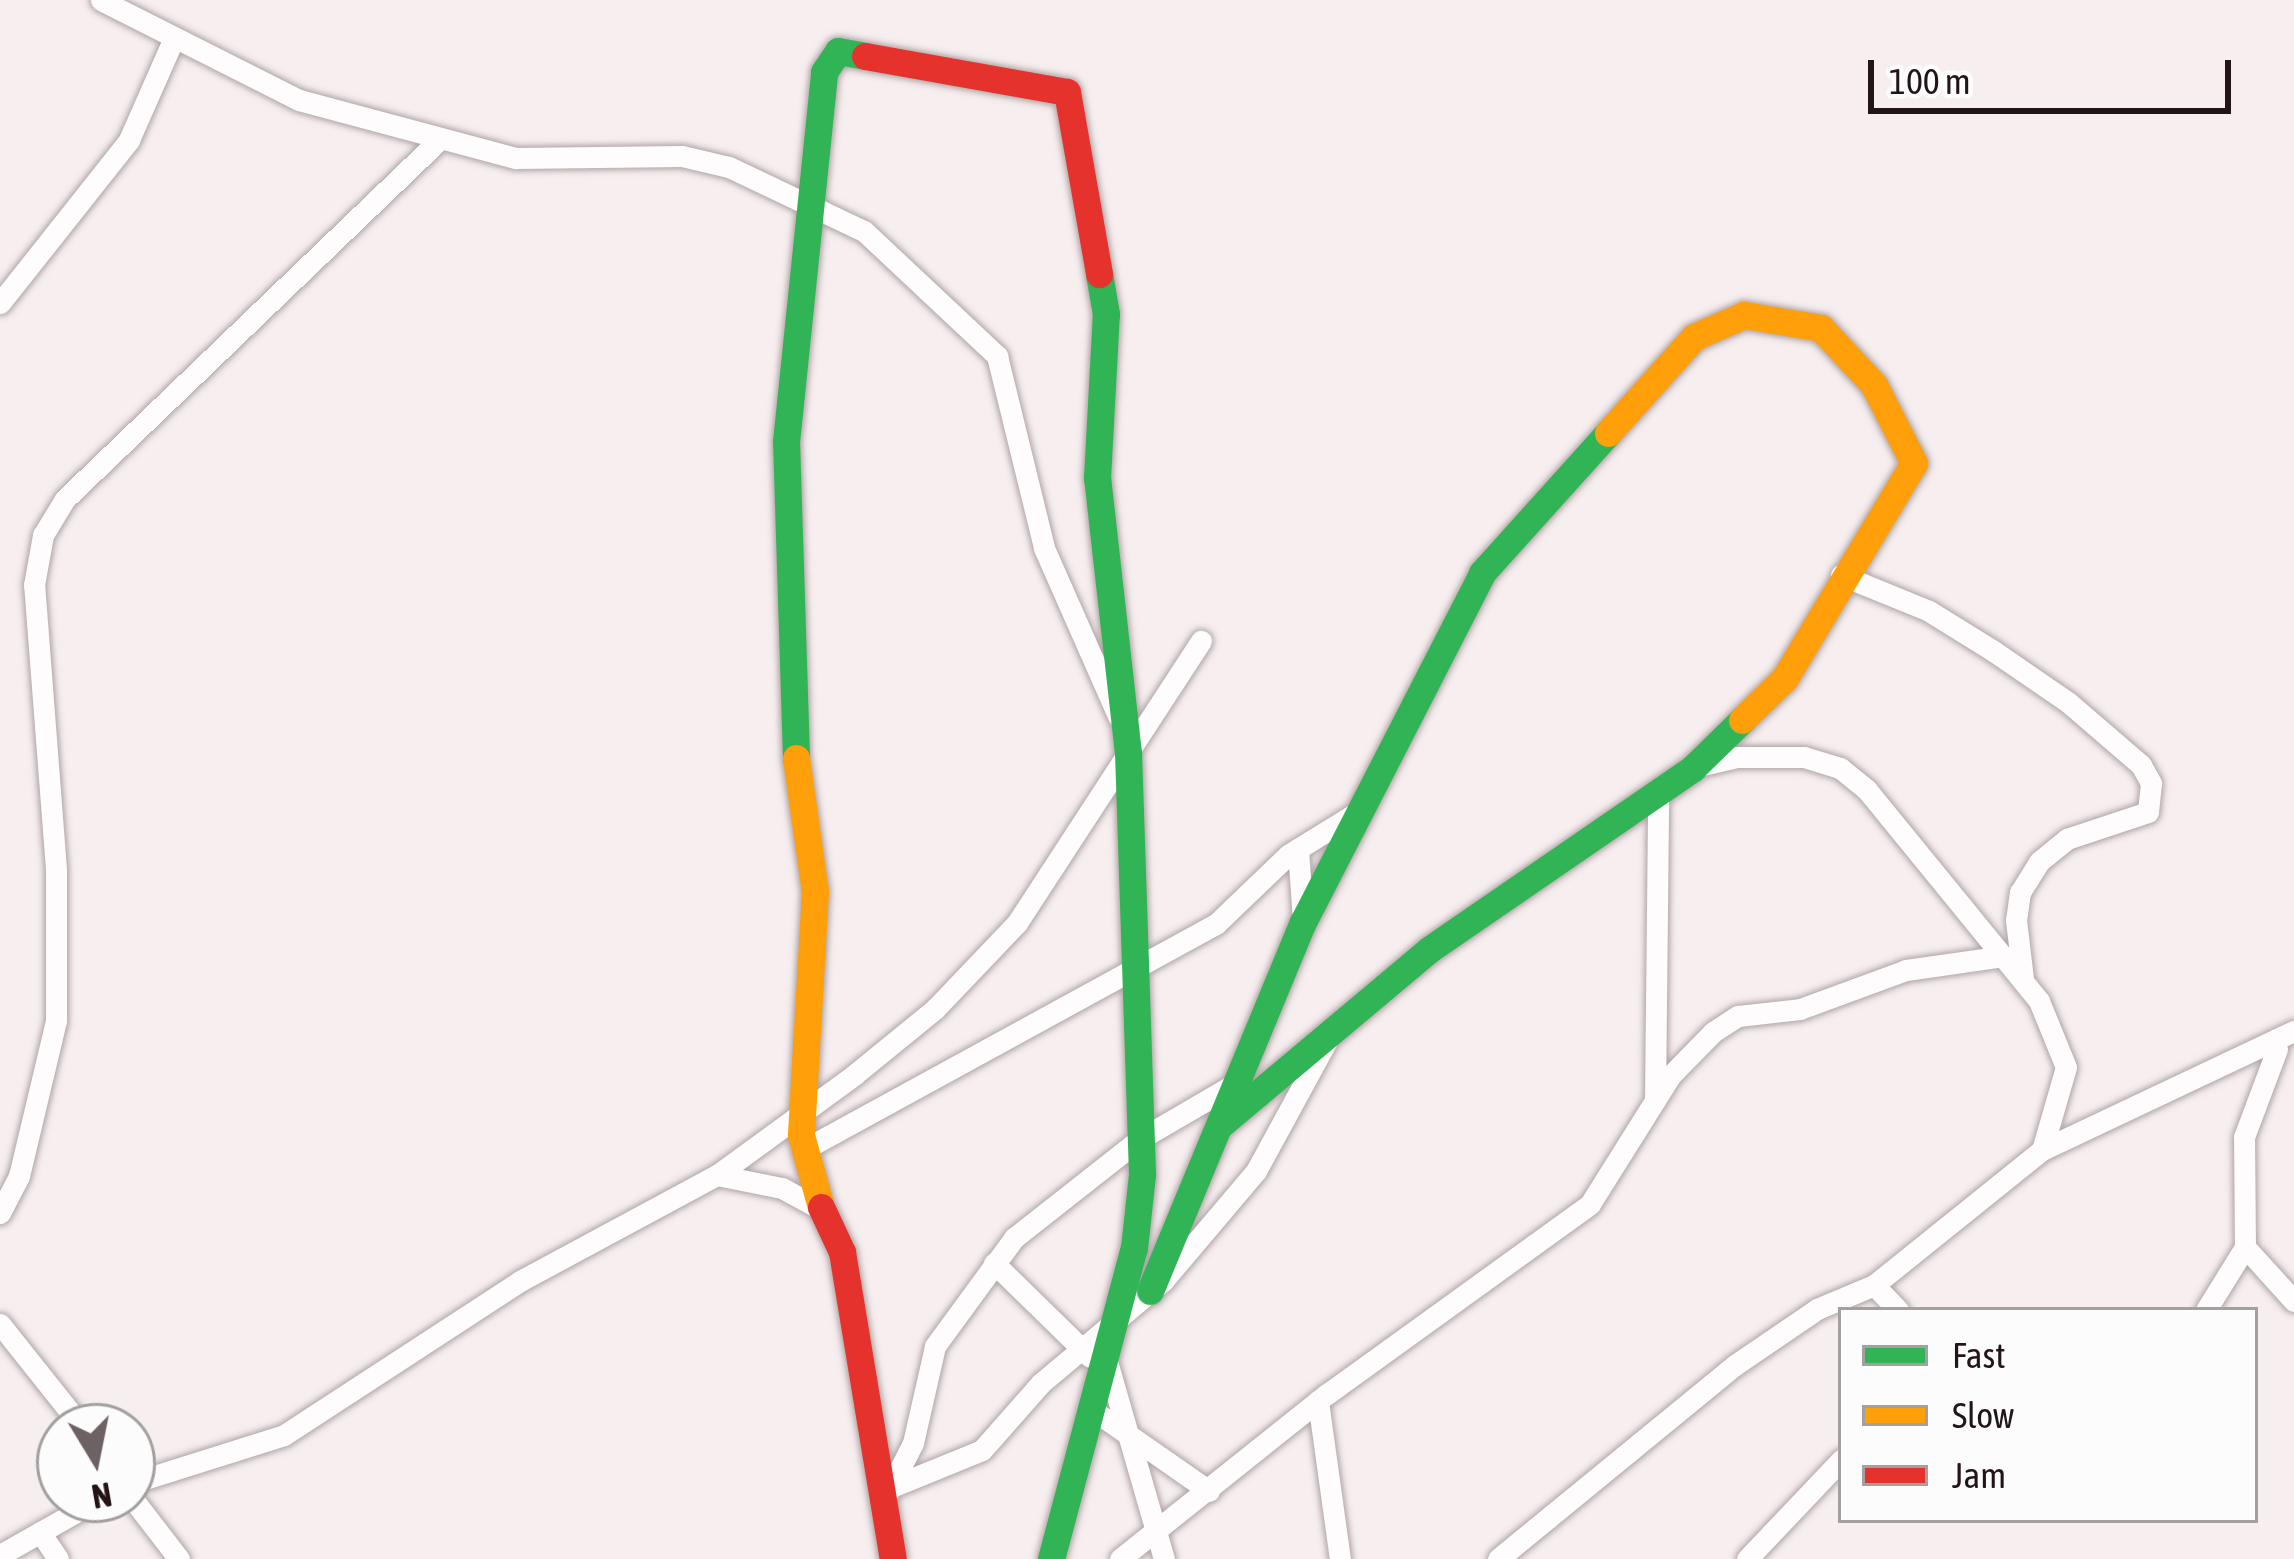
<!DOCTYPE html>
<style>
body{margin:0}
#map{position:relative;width:2294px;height:1559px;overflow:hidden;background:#f7eeef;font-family:"Asap Condensed",sans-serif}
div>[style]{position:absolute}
.roads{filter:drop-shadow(0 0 3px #b0a5a6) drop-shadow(0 0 3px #b0a5a6)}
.street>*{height:21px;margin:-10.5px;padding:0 10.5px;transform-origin:10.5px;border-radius:10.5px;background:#fefcfd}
.fast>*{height:27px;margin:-13.5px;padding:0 13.5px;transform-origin:13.5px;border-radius:13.5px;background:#30b455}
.slow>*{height:27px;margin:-13.5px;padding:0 13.5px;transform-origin:13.5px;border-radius:13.5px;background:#ff9f0a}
.jam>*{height:27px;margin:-13.5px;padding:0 13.5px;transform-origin:13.5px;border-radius:13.5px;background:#e5322d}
span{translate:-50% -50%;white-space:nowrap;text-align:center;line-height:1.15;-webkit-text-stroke:9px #fcfcfc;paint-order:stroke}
.legend{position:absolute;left:1838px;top:1307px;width:420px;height:216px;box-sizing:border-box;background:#fcfcfc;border:3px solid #a5a0a0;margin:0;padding:15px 21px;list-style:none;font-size:36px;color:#231517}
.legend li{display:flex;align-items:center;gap:24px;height:60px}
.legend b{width:60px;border:3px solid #a5a0a0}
.north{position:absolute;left:36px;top:1403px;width:120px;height:120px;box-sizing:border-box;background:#fcfcfc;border:3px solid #a5a0a0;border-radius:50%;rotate:170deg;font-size:33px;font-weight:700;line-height:48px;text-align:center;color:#231517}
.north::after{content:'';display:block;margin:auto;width:42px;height:54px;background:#6d6163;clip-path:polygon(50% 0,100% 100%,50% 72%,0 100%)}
.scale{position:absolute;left:1868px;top:60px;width:363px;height:54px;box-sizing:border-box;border:6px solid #231517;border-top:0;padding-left:15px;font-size:36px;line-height:42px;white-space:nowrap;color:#231517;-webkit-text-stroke:9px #fcfcfc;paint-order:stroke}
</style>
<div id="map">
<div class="roads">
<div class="street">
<div style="left:101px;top:0;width:222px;rotate:26.8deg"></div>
<div style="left:299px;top:100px;width:225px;rotate:15deg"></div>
<div style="left:516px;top:158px;width:166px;rotate:-0.7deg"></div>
<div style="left:682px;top:156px;width:48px;rotate:13.2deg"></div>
<div style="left:729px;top:167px;width:149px;rotate:25.4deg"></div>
<div style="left:864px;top:231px;width:183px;rotate:43.2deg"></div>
<div style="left:997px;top:356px;width:198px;rotate:76.2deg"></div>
<div style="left:1044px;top:548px;width:184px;rotate:66.2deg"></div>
<div style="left:0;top:303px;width:208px;rotate:-51.6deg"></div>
<div style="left:129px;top:140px;width:111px;rotate:-66.2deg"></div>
<div style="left:1841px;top:575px;width:95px;rotate:22.2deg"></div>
<div style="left:1929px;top:611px;width:74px;rotate:31.8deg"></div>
<div style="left:1992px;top:650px;width:93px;rotate:34.5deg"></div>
<div style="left:2069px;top:703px;width:95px;rotate:40.7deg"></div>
<div style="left:2141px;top:765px;width:21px;rotate:61deg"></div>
<div style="left:2151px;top:783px;width:29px;rotate:96deg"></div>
<div style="left:2148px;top:812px;width:85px;rotate:161.6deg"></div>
<div style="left:2067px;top:839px;width:36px;rotate:141deg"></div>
<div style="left:2039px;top:862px;width:36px;rotate:122deg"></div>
<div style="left:2020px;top:892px;width:28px;rotate:98deg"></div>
<div style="left:2016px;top:920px;width:59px;rotate:83.2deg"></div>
<div style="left:1698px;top:766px;width:39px;rotate:-13deg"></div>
<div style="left:1736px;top:757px;width:68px"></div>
<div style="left:1804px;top:757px;width:38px;rotate:17deg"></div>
<div style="left:1840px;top:768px;width:35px;rotate:39deg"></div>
<div style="left:1867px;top:790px;width:272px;rotate:50.8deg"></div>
<div style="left:2039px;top:1001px;width:71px;rotate:67.8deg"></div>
<div style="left:2066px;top:1067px;width:86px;rotate:106.1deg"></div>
<div style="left:1298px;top:849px;width:71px;rotate:86deg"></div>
<div style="left:1655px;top:1100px;width:307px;rotate:-89.4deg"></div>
<div style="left:803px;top:1150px;width:471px;rotate:-28.7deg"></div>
<div style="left:1216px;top:924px;width:100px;rotate:-43.8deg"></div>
<div style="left:1288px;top:855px;width:78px;rotate:-31.8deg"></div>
<div style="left:717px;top:1175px;width:66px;rotate:11.3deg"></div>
<div style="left:782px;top:1188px;width:46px;rotate:28.8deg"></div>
<div style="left:0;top:1213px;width:42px;rotate:-62.8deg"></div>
<div style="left:19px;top:1176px;width:159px;rotate:-76.6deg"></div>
<div style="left:56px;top:1021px;width:152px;rotate:-90deg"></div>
<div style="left:56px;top:869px;width:285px;rotate:-94.4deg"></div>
<div style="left:34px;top:585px;width:51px;rotate:-79.8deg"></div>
<div style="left:43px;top:535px;width:42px;rotate:-58.6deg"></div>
<div style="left:65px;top:499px;width:520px;rotate:-43.83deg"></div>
<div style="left:2245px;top:1247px;width:73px;rotate:47.8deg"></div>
<div style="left:994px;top:1263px;width:134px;rotate:44.4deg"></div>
<div style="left:1874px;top:1285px;width:35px;rotate:46deg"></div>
<div style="left:2206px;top:1310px;width:74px;rotate:-58.2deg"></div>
<div style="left:2245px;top:1247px;width:110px;rotate:-90.5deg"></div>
<div style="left:2244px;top:1137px;width:94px;rotate:-69.4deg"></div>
<div style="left:0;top:1324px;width:132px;rotate:51.5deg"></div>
<div style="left:1106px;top:1358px;width:209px;rotate:73.9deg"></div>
<div style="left:1318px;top:1401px;width:160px;rotate:82.1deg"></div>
<div style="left:1090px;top:1408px;width:145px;rotate:34.9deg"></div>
<div style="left:132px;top:1483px;width:159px;rotate:-17.5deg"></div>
<div style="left:284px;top:1435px;width:282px;rotate:-33.1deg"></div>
<div style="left:520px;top:1281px;width:224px;rotate:-28.3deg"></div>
<div style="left:717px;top:1175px;width:170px;rotate:-36.1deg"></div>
<div style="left:854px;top:1075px;width:104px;rotate:-39.2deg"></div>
<div style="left:935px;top:1009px;width:119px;rotate:-46.4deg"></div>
<div style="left:1017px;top:923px;width:337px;rotate:-56.9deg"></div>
<div style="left:889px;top:1488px;width:100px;rotate:-22.2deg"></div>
<div style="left:982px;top:1450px;width:89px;rotate:-48.6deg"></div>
<div style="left:1041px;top:1383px;width:159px;rotate:-39.9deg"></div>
<div style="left:1163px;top:1281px;width:144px;rotate:-49.8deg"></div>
<div style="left:1256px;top:1171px;width:148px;rotate:-61.4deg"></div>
<div style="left:887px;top:1494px;width:57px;rotate:-63deg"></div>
<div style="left:913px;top:1443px;width:99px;rotate:-77.2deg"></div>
<div style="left:935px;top:1346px;width:134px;rotate:-53.8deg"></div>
<div style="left:1014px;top:1238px;width:160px;rotate:-38.2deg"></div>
<div style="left:1140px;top:1139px;width:105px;rotate:-30.2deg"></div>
<div style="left:132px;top:1498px;width:77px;rotate:52.4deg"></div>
<div style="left:40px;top:1532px;width:32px;rotate:56deg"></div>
<div style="left:0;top:1555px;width:114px;rotate:-29.5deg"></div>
<div style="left:1120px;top:1559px;width:265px;rotate:-38.6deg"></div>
<div style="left:1327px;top:1394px;width:324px;rotate:-35.8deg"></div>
<div style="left:1590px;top:1204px;width:152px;rotate:-57.9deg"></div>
<div style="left:1671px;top:1075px;width:60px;rotate:-45.7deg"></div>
<div style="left:1713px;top:1032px;width:30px;rotate:-33deg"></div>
<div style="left:1738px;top:1016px;width:62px;rotate:-6.4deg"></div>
<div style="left:1800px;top:1009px;width:113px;rotate:-20.2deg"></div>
<div style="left:1906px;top:970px;width:98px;rotate:-8.2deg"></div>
<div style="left:1498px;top:1559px;width:306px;rotate:-39.3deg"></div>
<div style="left:1735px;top:1365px;width:99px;rotate:-34.3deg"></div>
<div style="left:1817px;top:1309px;width:62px;rotate:-22.8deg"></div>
<div style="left:1874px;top:1285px;width:216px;rotate:-38.8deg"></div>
<div style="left:2042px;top:1150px;width:279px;rotate:-25.3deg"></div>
<div style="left:1747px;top:1559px;width:137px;rotate:-46.5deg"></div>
</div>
<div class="fast">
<div style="left:796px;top:758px;width:316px;rotate:-91.8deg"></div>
<div style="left:786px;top:442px;width:372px;rotate:-84.1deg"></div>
<div style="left:824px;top:72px;width:25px;rotate:-56deg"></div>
<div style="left:838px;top:51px;width:27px;rotate:10deg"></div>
<div style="left:1219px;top:1126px;width:275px;rotate:-40deg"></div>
<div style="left:1430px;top:949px;width:319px;rotate:-34.5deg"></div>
<div style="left:1693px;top:768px;width:69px;rotate:-44.4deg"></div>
<div style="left:1150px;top:1291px;width:399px;rotate:-67.5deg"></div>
<div style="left:1303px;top:922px;width:392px;rotate:-62.8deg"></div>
<div style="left:1482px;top:573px;width:188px;rotate:-48deg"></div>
<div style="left:1051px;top:1559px;width:322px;rotate:-75.1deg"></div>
<div style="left:1134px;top:1248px;width:74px;rotate:-83.8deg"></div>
<div style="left:1142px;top:1174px;width:421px;rotate:-91.9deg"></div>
<div style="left:1128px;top:753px;width:277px;rotate:-96.4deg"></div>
<div style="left:1097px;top:478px;width:164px;rotate:-86.9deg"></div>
<div style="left:1106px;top:314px;width:41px;rotate:-99.9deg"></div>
</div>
<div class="slow">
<div style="left:1608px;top:433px;width:129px;rotate:-48.1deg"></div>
<div style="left:1694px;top:337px;width:55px;rotate:-23.7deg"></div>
<div style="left:1744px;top:315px;width:78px;rotate:9.6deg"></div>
<div style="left:1821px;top:328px;width:78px;rotate:47.1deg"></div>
<div style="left:1874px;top:385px;width:88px;rotate:62.9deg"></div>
<div style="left:1914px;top:463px;width:251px;rotate:121deg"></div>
<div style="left:1785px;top:678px;width:60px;rotate:135.7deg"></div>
<div style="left:796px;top:758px;width:134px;rotate:81.9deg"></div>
<div style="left:815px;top:891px;width:244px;rotate:93.3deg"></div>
<div style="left:801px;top:1135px;width:75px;rotate:74.5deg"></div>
</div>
<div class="jam">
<div style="left:865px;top:56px;width:205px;rotate:10.1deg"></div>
<div style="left:1067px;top:92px;width:185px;rotate:80deg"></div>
<div style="left:821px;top:1207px;width:50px;rotate:65deg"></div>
<div style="left:842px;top:1252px;width:311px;rotate:80.6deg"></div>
</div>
</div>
<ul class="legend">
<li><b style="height:15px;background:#30b455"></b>Fast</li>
<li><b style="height:15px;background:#ff9f0a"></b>Slow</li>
<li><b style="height:15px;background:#e5322d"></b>Jam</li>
</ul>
<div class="north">N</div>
<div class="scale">100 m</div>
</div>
